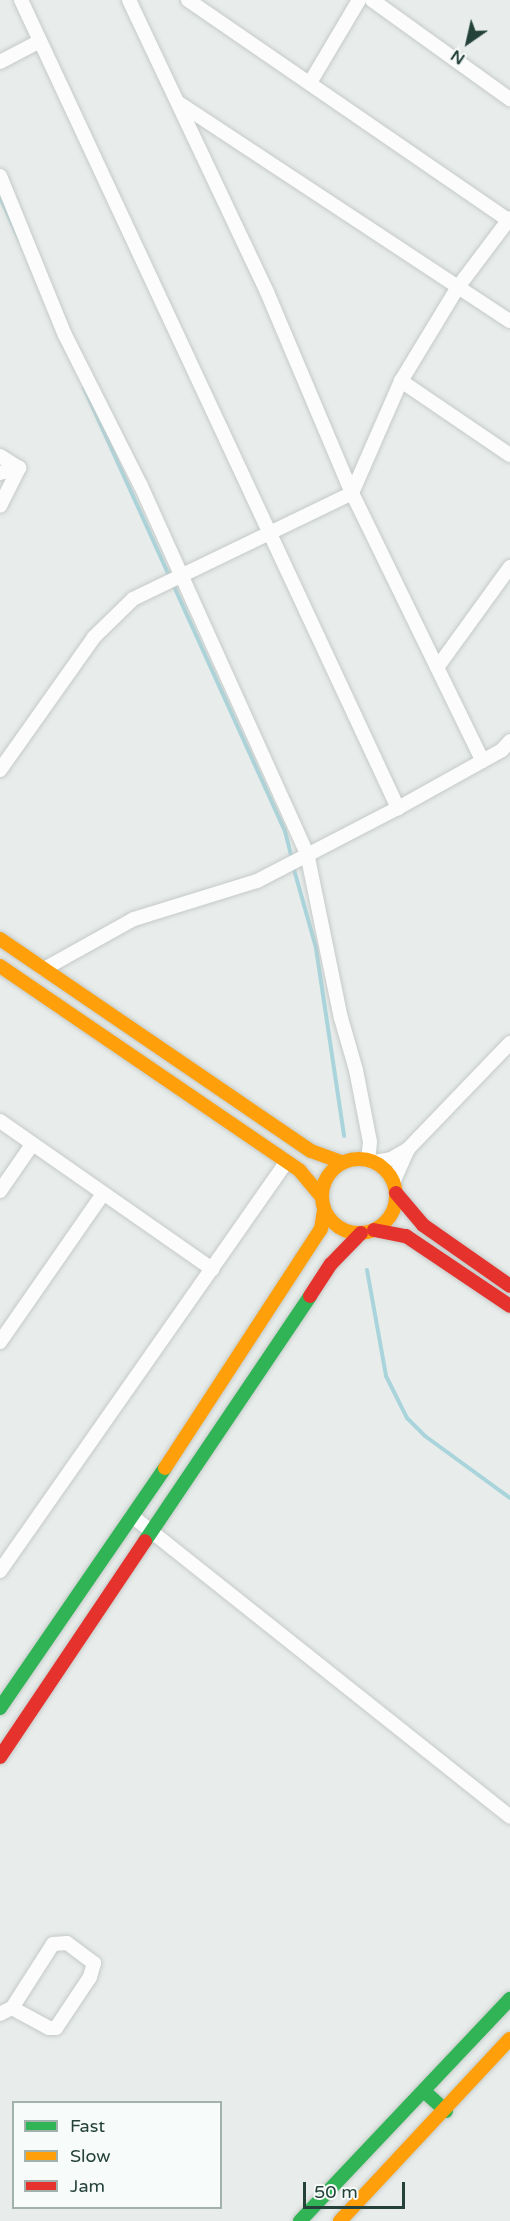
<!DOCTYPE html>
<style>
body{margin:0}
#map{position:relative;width:510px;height:2221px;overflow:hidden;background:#e8edeb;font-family:"Varela Round",sans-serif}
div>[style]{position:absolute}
.stream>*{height:4px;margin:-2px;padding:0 2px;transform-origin:2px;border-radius:2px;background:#a9d4db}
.roads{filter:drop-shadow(0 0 2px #c5cac8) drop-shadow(0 0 2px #c5cac8)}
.street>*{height:14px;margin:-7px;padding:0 7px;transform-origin:7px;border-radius:7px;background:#fcfcfc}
.fast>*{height:14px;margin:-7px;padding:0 7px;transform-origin:7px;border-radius:7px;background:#30b455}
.slow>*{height:14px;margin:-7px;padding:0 7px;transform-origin:7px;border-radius:7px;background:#ff9f0a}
.slow>.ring{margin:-7px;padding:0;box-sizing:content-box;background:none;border:14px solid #ff9f0a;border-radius:50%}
.jam>*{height:14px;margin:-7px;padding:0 7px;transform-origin:7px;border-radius:7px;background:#e5322d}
span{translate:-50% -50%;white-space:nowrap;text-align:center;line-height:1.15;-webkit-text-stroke:6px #f7fbf9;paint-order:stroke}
.legend{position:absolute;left:12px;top:2101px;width:210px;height:108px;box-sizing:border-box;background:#f7fbf9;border:2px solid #a3b1ad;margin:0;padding:8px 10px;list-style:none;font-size:18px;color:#24423a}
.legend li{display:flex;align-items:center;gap:12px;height:30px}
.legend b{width:30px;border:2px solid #a3b1ad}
.north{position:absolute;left:438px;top:12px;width:60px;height:60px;-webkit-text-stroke:4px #f7fbf9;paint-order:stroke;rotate:214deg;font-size:16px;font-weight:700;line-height:24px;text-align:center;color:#24423a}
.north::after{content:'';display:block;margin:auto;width:21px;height:27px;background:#24423a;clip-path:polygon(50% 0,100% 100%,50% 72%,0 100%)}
.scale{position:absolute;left:303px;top:2182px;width:102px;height:27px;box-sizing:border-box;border:3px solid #24423a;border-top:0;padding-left:8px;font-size:18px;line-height:21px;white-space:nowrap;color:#24423a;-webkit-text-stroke:4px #f7fbf9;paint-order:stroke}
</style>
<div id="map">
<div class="stream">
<div style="left:0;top:197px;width:48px;rotate:65.6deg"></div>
<div style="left:84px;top:388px;width:486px;rotate:65.6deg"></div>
<div style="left:285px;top:831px;width:29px;rotate:76deg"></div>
<div style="left:293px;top:866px;width:85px;rotate:74.3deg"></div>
<div style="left:316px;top:948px;width:190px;rotate:81.5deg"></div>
<div style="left:367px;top:1270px;width:108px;rotate:79.8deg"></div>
<div style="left:386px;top:1376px;width:47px;rotate:63.4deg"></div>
<div style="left:407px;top:1418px;width:25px;rotate:45deg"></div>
<div style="left:425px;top:1436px;width:105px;rotate:36.1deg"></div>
</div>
<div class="roads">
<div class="street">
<div style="left:21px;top:0;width:892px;rotate:64.99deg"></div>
<div style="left:129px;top:0;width:323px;rotate:64.7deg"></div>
<div style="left:267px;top:292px;width:218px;rotate:67.1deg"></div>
<div style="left:352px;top:493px;width:298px;rotate:64deg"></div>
<div style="left:188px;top:0;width:388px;rotate:34.5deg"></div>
<div style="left:372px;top:0;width:170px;rotate:35.7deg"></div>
<div style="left:0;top:62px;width:45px;rotate:-27.7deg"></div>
<div style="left:311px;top:81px;width:94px;rotate:-59.3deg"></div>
<div style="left:179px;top:103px;width:396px;rotate:33.4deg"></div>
<div style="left:0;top:176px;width:172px;rotate:67.8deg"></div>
<div style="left:65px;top:335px;width:169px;rotate:63.3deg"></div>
<div style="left:141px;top:486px;width:403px;rotate:65.7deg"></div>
<div style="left:307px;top:853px;width:168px;rotate:78.4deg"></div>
<div style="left:341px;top:1018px;width:54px;rotate:73.9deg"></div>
<div style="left:356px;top:1070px;width:73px;rotate:79deg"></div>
<div style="left:370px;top:1142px;width:18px;rotate:96deg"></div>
<div style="left:401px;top:381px;width:132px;rotate:34.2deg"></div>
<div style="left:0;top:456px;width:22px;rotate:32deg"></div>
<div style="left:19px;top:468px;width:42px;rotate:116.6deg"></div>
<div style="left:0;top:473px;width:20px;rotate:-15deg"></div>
<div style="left:439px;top:665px;width:121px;rotate:-54.1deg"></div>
<div style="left:0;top:770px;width:163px;rotate:-54.7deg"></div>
<div style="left:94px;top:637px;width:54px;rotate:-44.3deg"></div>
<div style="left:133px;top:599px;width:243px;rotate:-25.8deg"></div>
<div style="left:352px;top:493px;width:122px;rotate:-66.4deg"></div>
<div style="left:401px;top:381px;width:110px;rotate:-58.8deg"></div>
<div style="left:458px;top:287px;width:86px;rotate:-53deg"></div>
<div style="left:44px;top:969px;width:103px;rotate:-29.1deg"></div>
<div style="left:134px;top:919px;width:129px;rotate:-17.2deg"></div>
<div style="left:257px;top:881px;width:159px;rotate:-27.4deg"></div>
<div style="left:398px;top:808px;width:119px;rotate:-29.1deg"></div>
<div style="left:502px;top:750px;width:12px;rotate:-48deg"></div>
<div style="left:0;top:1121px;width:259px;rotate:34.9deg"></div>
<div style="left:408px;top:1149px;width:147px;rotate:-46.1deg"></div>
<div style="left:374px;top:1162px;width:17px;rotate:-10deg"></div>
<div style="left:391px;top:1159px;width:20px;rotate:-30deg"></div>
<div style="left:408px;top:1149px;width:36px;rotate:114deg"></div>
<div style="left:0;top:1191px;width:55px;rotate:-55.4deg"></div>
<div style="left:0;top:1342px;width:179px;rotate:-55.2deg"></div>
<div style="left:132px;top:1516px;width:483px;rotate:38.5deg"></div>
<div style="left:0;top:1571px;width:499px;rotate:-55deg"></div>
<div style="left:0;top:2014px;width:13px;rotate:-27deg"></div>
<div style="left:12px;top:2008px;width:76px;rotate:-57.4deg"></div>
<div style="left:53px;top:1944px;width:14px;rotate:-4deg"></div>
<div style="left:67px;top:1943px;width:34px;rotate:37deg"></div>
<div style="left:94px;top:1963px;width:15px;rotate:106deg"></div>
<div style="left:90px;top:1977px;width:61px;rotate:123.7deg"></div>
<div style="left:56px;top:2028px;width:7px;rotate:180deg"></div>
<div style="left:49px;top:2028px;width:42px;rotate:-151.6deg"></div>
</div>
<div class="fast">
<div style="left:145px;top:1541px;width:295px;rotate:-56deg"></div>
<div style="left:0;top:1708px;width:291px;rotate:-55.5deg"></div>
<div style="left:426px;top:2093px;width:27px;rotate:42deg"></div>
<div style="left:300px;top:2221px;width:306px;rotate:-46.6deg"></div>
</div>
<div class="slow">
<div style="left:0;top:939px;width:376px;rotate:34.3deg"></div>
<div style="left:311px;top:1151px;width:33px;rotate:20deg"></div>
<div style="left:0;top:966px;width:363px;rotate:34.3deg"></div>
<div style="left:300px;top:1171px;width:33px;rotate:50deg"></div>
<div class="ring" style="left:322px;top:1159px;width:60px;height:60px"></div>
<div style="left:165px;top:1468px;width:285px;rotate:-56.9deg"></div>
<div style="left:321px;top:1229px;width:18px;rotate:-81deg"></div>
<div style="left:340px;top:2221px;width:249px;rotate:-47deg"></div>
</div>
<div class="jam">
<div style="left:396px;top:1193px;width:42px;rotate:49.8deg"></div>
<div style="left:423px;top:1225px;width:106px;rotate:35deg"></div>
<div style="left:374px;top:1230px;width:33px;rotate:11deg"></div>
<div style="left:406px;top:1236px;width:125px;rotate:33.9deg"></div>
<div style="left:310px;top:1296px;width:38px;rotate:-57deg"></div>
<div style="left:331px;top:1264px;width:43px;rotate:-45.9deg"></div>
<div style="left:0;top:1757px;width:260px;rotate:-56.1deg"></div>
</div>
</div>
<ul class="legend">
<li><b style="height:8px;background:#30b455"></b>Fast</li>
<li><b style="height:8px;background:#ff9f0a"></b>Slow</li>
<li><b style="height:8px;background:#e5322d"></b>Jam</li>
</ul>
<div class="north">N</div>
<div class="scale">50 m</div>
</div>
